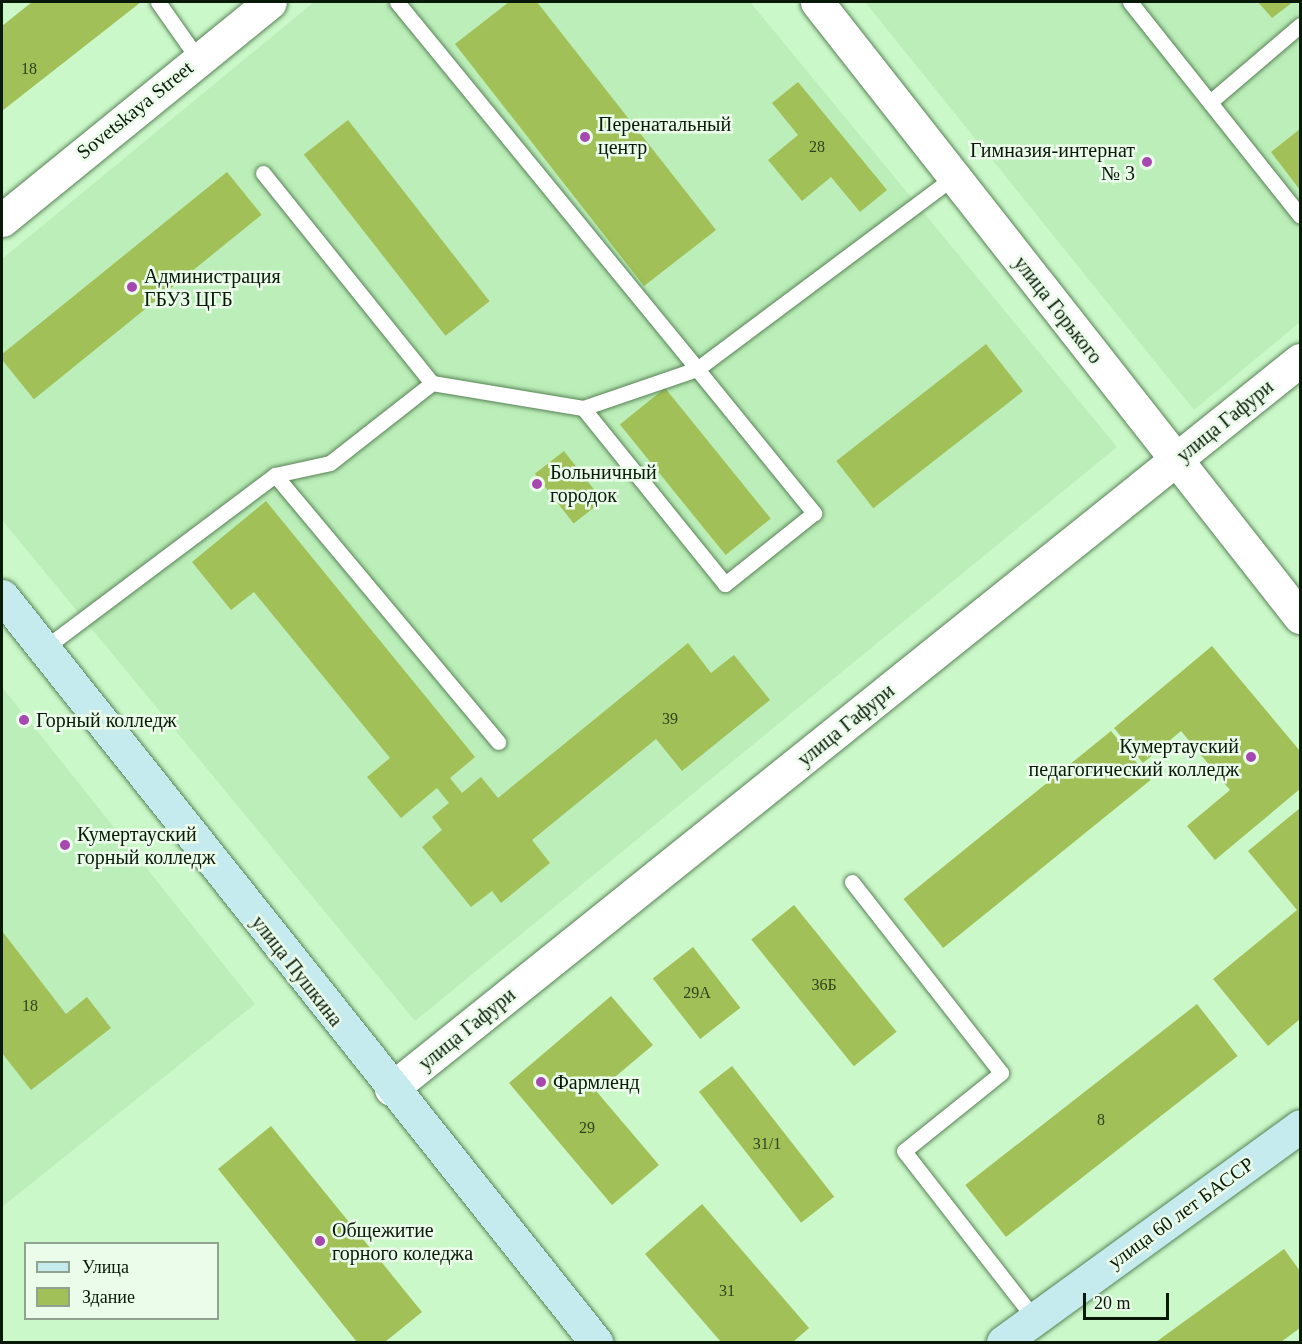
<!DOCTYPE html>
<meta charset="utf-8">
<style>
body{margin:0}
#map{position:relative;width:1302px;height:1344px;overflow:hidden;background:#cbf8c9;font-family:"Times New Roman",serif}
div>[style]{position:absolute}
.built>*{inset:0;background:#bbeeb8}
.building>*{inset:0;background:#a1c057;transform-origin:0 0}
.roads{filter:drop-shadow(0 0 2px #598257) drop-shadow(0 0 2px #598257)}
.service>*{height:15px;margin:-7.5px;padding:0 7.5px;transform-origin:7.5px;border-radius:7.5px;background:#fff}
.tertiary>*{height:33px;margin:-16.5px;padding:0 16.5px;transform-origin:16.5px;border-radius:16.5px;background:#fff}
.secondary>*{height:33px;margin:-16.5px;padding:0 16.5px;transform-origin:16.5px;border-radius:16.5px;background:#c6ebee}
.dots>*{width:16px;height:16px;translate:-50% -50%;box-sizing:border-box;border:3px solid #ebfdea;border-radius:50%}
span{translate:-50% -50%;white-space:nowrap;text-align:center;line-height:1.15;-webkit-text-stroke:5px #ebfdea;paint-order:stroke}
.number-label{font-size:16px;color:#2e431c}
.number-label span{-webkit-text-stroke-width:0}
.street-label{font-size:20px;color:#081908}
.poi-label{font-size:20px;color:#081908}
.left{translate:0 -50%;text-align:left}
.right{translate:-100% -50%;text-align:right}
.frame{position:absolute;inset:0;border:3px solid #081908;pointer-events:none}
.legend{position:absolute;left:24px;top:1242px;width:195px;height:78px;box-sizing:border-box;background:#ebfdea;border:2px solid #90a290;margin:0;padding:8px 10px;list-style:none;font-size:18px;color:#081908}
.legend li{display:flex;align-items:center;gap:12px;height:30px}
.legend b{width:30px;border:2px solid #90a290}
.scale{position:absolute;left:1083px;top:1293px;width:86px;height:27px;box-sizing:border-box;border:3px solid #081908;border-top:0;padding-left:8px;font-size:18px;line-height:21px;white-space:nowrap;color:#081908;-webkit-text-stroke:4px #ebfdea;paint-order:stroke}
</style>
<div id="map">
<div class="built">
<div style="clip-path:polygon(314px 2px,750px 2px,1117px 447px,415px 1021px,2px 520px,2px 259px)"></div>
<div style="clip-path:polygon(865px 2px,1300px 2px,1300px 322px,1194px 410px)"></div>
<div style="clip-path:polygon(2px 687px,255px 1004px,2px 1207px)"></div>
</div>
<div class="building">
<div style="clip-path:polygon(32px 2px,141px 2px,2px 111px,2px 26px)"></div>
<div style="clip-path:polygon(509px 2px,537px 2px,716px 230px,644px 286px,455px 44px)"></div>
<div style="clip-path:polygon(1258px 2px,1293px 2px,1272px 18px)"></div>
<div style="clip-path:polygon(798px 82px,887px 190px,860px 212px,831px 177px,802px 201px,768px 160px,798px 135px,772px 103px)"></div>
<div style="left:348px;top:120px;width:230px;height:56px;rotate:52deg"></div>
<div style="clip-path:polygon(1300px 129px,1300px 190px,1271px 152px)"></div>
<div style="left:227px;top:172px;width:55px;height:293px;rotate:51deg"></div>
<div style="left:986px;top:344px;width:60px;height:190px;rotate:52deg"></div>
<div style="left:665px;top:388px;width:168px;height:58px;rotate:51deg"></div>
<div style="left:564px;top:451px;width:63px;height:37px;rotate:52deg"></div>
<div style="clip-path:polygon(266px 501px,475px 757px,450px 778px,462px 793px,481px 777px,498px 798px,688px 643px,711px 673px,734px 655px,770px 700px,682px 771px,656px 739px,532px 840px,550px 863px,501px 903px,492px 891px,471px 907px,422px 847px,442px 830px,432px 817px,449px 803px,437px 788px,401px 818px,367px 777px,390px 758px,254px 592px,231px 610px,192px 562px)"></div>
<div style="clip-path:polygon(1212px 646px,1300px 751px,1300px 789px,1215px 860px,1187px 826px,1230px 790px,1181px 731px,1143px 763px,1114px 728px)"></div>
<div style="left:1111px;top:731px;width:63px;height:267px;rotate:51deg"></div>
<div style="clip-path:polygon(1300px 808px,1300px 1019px,1268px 1046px,1213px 979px,1297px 910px,1248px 851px)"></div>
<div style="left:794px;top:905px;width:163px;height:55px;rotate:51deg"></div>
<div style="clip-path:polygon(2px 931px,66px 1014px,87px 997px,111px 1028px,31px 1090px,2px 1053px)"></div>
<div style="left:693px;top:947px;width:77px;height:51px;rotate:52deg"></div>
<div style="clip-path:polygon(611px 996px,653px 1045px,597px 1092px,659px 1165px,612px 1205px,509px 1083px)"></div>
<div style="left:1197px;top:1004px;width:66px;height:294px;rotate:52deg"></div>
<div style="left:732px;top:1066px;width:166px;height:42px;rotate:52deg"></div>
<div style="clip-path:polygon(271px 1126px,422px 1312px,385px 1342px,357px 1342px,218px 1169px)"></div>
<div style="clip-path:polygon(702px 1204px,809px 1328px,793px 1342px,721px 1342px,645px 1254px)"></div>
<div style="clip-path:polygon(1284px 1249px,1300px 1271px,1300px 1328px,1281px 1342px,1156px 1342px)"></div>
</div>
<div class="roads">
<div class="service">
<div style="left:158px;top:2px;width:70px;rotate:54.9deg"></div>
<div style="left:397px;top:2px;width:474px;rotate:50.7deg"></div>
<div style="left:697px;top:369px;width:186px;rotate:50.9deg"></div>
<div style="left:814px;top:513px;width:114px;rotate:141.4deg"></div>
<div style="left:725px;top:584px;width:226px;rotate:-128.9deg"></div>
<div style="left:583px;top:408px;width:120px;rotate:-18.9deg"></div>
<div style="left:697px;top:369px;width:321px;rotate:-36.8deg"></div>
<div style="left:1130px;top:2px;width:273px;rotate:51.5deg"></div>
<div style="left:1210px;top:102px;width:118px;rotate:-40.5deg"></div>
<div style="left:263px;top:173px;width:270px;rotate:51.2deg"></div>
<div style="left:275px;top:475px;width:348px;rotate:50.1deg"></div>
<div style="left:42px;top:650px;width:291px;rotate:-36.9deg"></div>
<div style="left:275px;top:475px;width:56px;rotate:-12.3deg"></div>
<div style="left:330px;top:463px;width:130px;rotate:-38.1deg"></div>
<div style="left:432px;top:383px;width:153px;rotate:9.4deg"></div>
<div style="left:852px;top:882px;width:242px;rotate:52deg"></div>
<div style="left:1001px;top:1073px;width:124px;rotate:141.2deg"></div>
<div style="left:904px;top:1151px;width:213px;rotate:52.1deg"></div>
</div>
<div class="tertiary">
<div style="left:817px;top:2px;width:782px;rotate:51.86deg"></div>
<div style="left:2px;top:220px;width:345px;rotate:-39.1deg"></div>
<div style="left:391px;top:1089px;width:1165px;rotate:-38.73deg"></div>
</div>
<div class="secondary">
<div style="left:2px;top:596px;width:954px;rotate:51.47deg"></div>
<div style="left:1003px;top:1342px;width:367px;rotate:-36deg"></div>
</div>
</div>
<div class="dots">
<div style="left:585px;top:137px;background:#a748b1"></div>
<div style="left:1147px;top:162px;background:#a748b1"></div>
<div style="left:132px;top:287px;background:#a748b1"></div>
<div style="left:537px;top:484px;background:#a748b1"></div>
<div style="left:24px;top:720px;background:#a748b1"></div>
<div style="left:1251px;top:757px;background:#a748b1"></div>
<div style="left:65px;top:845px;background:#a748b1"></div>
<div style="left:541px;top:1082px;background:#a748b1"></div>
<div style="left:320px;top:1241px;background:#a748b1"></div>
</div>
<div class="number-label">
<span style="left:29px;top:69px">18</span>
<span style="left:817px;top:147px">28</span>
<span style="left:670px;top:719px">39</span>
<span style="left:824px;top:985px">36Б</span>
<span style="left:697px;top:993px">29А</span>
<span style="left:30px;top:1006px">18</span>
<span style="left:1101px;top:1120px">8</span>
<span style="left:587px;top:1128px">29</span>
<span style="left:767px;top:1144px">31/1</span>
<span style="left:727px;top:1291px">31</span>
</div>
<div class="street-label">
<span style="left:135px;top:110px;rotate:-39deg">Sovetskaya Street</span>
<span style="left:1058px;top:310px;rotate:52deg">улица Горького</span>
<span style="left:1225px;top:421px;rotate:-39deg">улица Гафури</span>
<span style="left:846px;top:725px;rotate:-39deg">улица Гафури</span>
<span style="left:297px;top:971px;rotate:52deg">улица Пушкина</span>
<span style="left:467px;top:1029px;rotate:-39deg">улица Гафури</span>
<span style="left:1181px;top:1213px;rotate:-36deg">улица 60 лет БАССР</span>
</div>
<div class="poi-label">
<span class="left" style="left:598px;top:136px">Перенатальный<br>центр</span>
<span class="right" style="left:1135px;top:162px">Гимназия-интернат<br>№ 3</span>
<span class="left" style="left:144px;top:288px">Администрация<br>ГБУЗ ЦГБ</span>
<span class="left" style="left:550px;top:484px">Больничный<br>городок</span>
<span class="left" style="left:36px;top:720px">Горный колледж</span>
<span class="right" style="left:1239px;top:758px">Кумертауский<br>педагогический колледж</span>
<span class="left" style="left:77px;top:846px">Кумертауский<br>горный колледж</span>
<span class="left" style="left:553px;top:1082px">Фармленд</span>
<span class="left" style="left:332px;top:1242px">Общежитие<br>горного коледжа</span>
</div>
<div class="frame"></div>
<ul class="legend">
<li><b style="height:8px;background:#c6ebee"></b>Улица</li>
<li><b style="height:16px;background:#a1c057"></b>Здание</li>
</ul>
<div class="scale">20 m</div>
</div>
